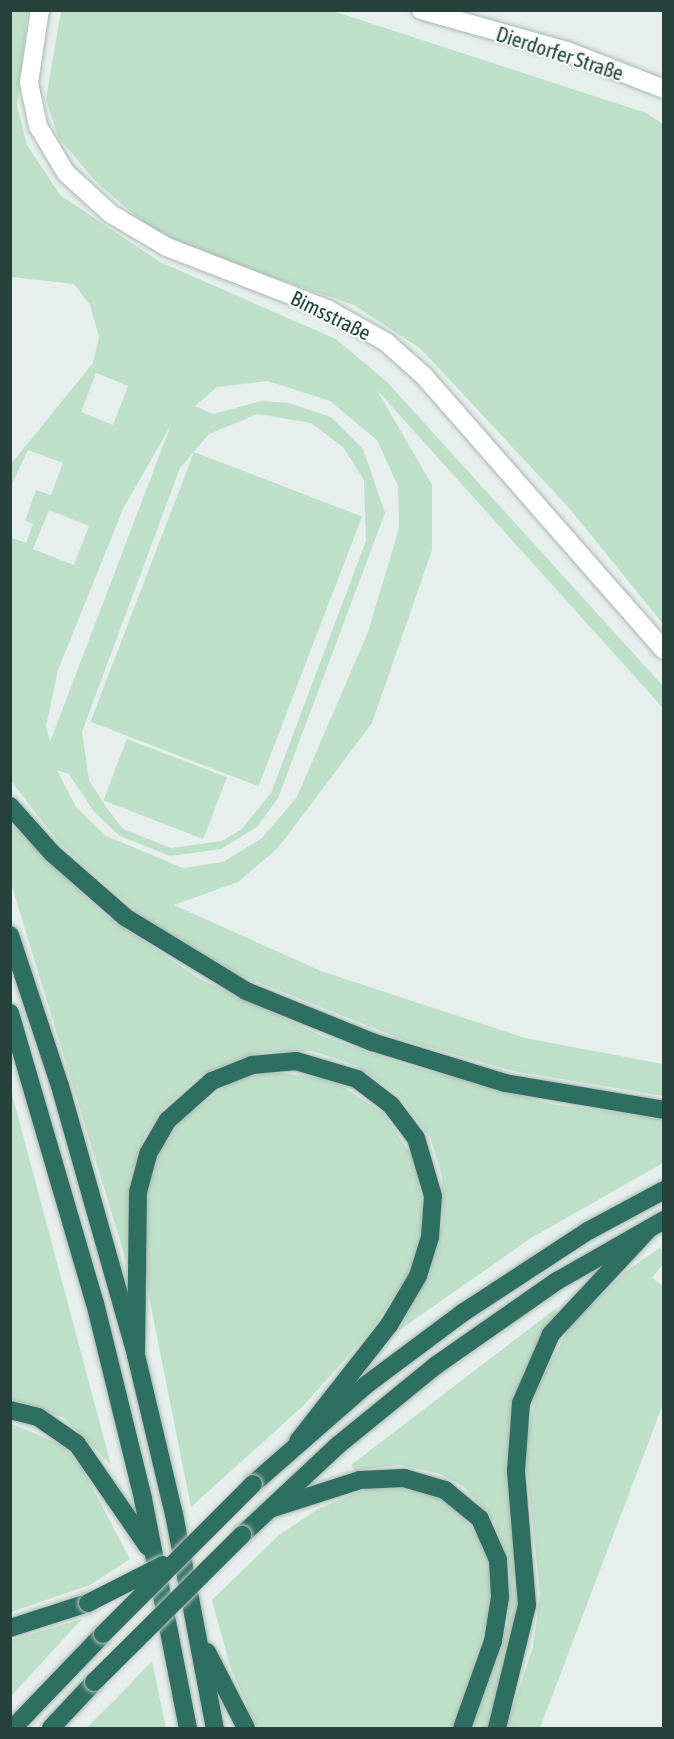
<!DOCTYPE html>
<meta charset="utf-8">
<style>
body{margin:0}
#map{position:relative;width:674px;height:1739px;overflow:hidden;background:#e6efeb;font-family:"Asap Condensed",sans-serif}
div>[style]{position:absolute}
.green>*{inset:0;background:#bfe0c8;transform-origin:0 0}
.roads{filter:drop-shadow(0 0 2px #a8b8b2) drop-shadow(0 0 2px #a8b8b2)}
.street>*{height:18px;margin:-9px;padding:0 9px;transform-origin:9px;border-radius:9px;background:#fff}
.secondary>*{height:18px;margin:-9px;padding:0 9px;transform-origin:9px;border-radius:9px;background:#fff}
.highway>*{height:18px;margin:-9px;padding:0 9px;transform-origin:9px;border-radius:9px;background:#2f6f62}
.bridges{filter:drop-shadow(0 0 2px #c2cac8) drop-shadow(0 0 2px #c2cac8)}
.highway-bridge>*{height:18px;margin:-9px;padding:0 9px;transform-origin:9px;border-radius:9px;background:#2f6f62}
span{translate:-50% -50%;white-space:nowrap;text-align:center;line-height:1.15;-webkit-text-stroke:4.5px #f7fbf9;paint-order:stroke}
.street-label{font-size:21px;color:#24423a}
.frame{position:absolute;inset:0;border:12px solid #24423a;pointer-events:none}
</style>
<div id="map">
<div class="green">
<div style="clip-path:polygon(330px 10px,646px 113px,663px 124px,663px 624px,570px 509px,421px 349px,354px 305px,164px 240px,96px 182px,58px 137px,46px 99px,61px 11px)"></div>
<div style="clip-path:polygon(evenodd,11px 11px,28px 11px,17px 106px,27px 145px,60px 195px,160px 262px,336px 339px,387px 382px,663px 686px,663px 708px,377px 390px,432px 485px,432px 550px,372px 723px,278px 848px,238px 882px,174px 905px,321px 971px,525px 1038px,663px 1064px,663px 1096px,513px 1071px,404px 1040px,219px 967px,145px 919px,58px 842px,11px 781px,10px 537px,26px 543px,33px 524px,25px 521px,36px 490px,51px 495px,63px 463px,28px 450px,11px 486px,11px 464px,93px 363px,99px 337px,90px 305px,74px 284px,11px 277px,11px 11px,96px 373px,128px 386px,113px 425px,81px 412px,96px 373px,11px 11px,268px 381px,330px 401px,377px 440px,398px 486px,399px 528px,368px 632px,297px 797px,262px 838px,223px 862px,183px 868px,106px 836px,76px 807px,57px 770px,69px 774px,95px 813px,120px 836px,170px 856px,221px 849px,257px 827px,278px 798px,385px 513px,363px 449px,331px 417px,289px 403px,262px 401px,213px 414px,195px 406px,217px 387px,268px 381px,11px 11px,258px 414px,311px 423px,343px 447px,364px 480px,366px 541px,271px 793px,242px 829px,222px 841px,171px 848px,123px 829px,106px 807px,89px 780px,82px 732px,180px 468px,209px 434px,258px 414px,11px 11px,171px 425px,50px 742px,46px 726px,58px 670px,123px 509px,171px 425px,11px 11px,49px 510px,89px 526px,74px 565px,33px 549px,49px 510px)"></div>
<div style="left:194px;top:452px;width:180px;height:289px;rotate:21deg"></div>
<div style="left:127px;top:739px;width:107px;height:66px;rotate:21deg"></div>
<div style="clip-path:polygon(11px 824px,101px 912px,198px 978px,322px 1036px,396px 1062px,551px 1104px,663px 1119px,663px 1163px,531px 1238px,398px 1331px,428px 1275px,443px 1222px,442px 1177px,431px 1139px,399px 1095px,357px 1066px,313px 1051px,263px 1052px,199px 1076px,161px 1111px,145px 1135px,129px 1185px,126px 1260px,11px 883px)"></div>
<div style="clip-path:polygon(265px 1071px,331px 1079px,383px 1113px,414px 1159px,425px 1217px,410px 1272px,373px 1328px,304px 1405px,191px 1507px,144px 1272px,148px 1186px,162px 1147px,182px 1119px,234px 1080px)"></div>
<div style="clip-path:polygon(11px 1090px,111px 1465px,64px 1418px,11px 1399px)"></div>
<div style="clip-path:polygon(661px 1247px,663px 1264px,652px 1278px,663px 1286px,663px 1404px,540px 1728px,506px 1728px,533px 1647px,540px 1594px,525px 1450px,537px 1387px,571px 1325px,625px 1272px)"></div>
<div style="clip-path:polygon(555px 1309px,558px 1314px,524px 1374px,509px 1422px,508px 1467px,523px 1592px,490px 1728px,473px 1728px,507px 1624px,510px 1572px,495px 1523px,463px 1486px,440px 1474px,400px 1465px,355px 1470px,351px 1465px)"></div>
<div style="clip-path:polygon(10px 1423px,62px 1445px,82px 1468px,130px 1559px,90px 1585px,11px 1612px)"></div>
<div style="clip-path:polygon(368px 1488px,400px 1487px,434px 1495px,455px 1506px,484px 1545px,490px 1566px,489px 1615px,459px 1713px,452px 1728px,257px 1728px,230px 1666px,212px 1600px,279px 1535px,318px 1509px)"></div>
<div style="clip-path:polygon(82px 1619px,11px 1696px,11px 1640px)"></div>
<div style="clip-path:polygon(152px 1661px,166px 1728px,86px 1728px,114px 1701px)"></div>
</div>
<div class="roads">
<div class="street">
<div style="left:40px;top:10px;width:74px;rotate:98.6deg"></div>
<div style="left:29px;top:83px;width:44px;rotate:78.2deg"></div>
<div style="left:38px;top:126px;width:55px;rotate:59.2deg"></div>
<div style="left:66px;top:173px;width:61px;rotate:42.3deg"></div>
<div style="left:111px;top:214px;width:65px;rotate:30.5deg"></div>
<div style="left:167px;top:247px;width:172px;rotate:21.2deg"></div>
<div style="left:327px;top:309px;width:68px;rotate:29.2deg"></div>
<div style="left:386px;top:342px;width:51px;rotate:41.8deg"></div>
<div style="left:424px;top:376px;width:364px;rotate:48.8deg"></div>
</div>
<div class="secondary">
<div style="left:421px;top:10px;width:152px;rotate:15.7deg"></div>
<div style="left:567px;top:51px;width:104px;rotate:21.4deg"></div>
</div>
<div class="highway">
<div style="left:10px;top:806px;width:63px;rotate:48.2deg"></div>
<div style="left:52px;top:853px;width:97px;rotate:41.2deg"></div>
<div style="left:125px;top:917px;width:142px;rotate:31.4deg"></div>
<div style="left:246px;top:991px;width:136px;rotate:22deg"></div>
<div style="left:372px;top:1042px;width:139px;rotate:17.1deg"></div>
<div style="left:505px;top:1083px;width:161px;rotate:9.6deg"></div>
<div style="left:10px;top:935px;width:159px;rotate:71.7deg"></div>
<div style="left:60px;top:1086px;width:280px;rotate:74.2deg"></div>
<div style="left:136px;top:1355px;width:163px;rotate:76.6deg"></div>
<div style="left:174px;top:1514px;width:218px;rotate:79.2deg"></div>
<div style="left:10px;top:1013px;width:302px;rotate:73.7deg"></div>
<div style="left:95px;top:1303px;width:202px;rotate:76.2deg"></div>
<div style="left:143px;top:1499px;width:233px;rotate:78.9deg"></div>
<div style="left:136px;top:1355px;width:163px;rotate:-89.3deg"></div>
<div style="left:138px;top:1192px;width:39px;rotate:-75deg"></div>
<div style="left:148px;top:1154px;width:39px;rotate:-60deg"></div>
<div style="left:168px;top:1120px;width:59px;rotate:-41.6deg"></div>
<div style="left:212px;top:1081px;width:43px;rotate:-21.8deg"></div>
<div style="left:252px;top:1065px;width:44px;rotate:-5.2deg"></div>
<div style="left:296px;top:1061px;width:64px;rotate:16.4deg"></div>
<div style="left:357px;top:1079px;width:43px;rotate:37.4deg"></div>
<div style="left:391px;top:1105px;width:41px;rotate:52.9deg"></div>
<div style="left:416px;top:1138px;width:60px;rotate:73.7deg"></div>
<div style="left:433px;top:1196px;width:41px;rotate:94.2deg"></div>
<div style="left:430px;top:1237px;width:41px;rotate:107.1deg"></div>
<div style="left:418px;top:1276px;width:57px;rotate:120.6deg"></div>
<div style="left:389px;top:1325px;width:147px;rotate:128.1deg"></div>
<div style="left:10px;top:1410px;width:29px;rotate:14deg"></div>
<div style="left:38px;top:1417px;width:47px;rotate:34.7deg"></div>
<div style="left:77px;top:1444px;width:125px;rotate:55.4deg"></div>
<div style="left:253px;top:1484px;width:150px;rotate:-41.2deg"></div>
<div style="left:366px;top:1385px;width:122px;rotate:-36.7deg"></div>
<div style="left:464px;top:1312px;width:148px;rotate:-33.2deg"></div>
<div style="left:588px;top:1231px;width:86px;rotate:-28.3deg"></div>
<div style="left:273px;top:1508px;width:91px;rotate:-17.8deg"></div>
<div style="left:360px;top:1480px;width:44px;rotate:-2.6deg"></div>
<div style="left:404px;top:1478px;width:43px;rotate:16.3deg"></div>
<div style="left:445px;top:1490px;width:45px;rotate:39.6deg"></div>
<div style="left:480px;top:1519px;width:45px;rotate:66.3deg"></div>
<div style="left:498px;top:1560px;width:37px;rotate:87deg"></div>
<div style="left:500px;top:1597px;width:45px;rotate:99deg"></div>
<div style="left:493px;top:1641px;width:92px;rotate:109.6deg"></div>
<div style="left:242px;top:1535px;width:130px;rotate:-43.1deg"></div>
<div style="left:337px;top:1446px;width:127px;rotate:-39.2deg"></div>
<div style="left:435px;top:1366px;width:149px;rotate:-34.9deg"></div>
<div style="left:557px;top:1281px;width:123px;rotate:-29.7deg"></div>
<div style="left:10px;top:1628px;width:82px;rotate:-17.8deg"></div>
<div style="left:207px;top:1652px;width:85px;rotate:62.8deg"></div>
<div style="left:13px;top:1728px;width:130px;rotate:-46.2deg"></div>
<div style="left:51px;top:1728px;width:63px;rotate:-46.9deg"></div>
<div style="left:497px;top:1728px;width:127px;rotate:-76.3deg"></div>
<div style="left:527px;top:1605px;width:134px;rotate:-94.7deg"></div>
<div style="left:516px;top:1471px;width:68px;rotate:-85.8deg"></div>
<div style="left:521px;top:1403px;width:75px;rotate:-66.5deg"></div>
<div style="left:551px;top:1334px;width:145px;rotate:-47deg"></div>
</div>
</div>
<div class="bridges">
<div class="highway-bridge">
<div style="left:88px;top:1603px;width:84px;rotate:-26.9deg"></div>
<div style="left:103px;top:1634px;width:212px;rotate:-45deg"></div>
<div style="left:94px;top:1682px;width:209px;rotate:-44.8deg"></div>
</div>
</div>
<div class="street-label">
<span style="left:560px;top:53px;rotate:18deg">Dierdorfer Straße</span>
<span style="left:331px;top:315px;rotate:26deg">Bimsstraße</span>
</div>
<div class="frame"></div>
</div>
